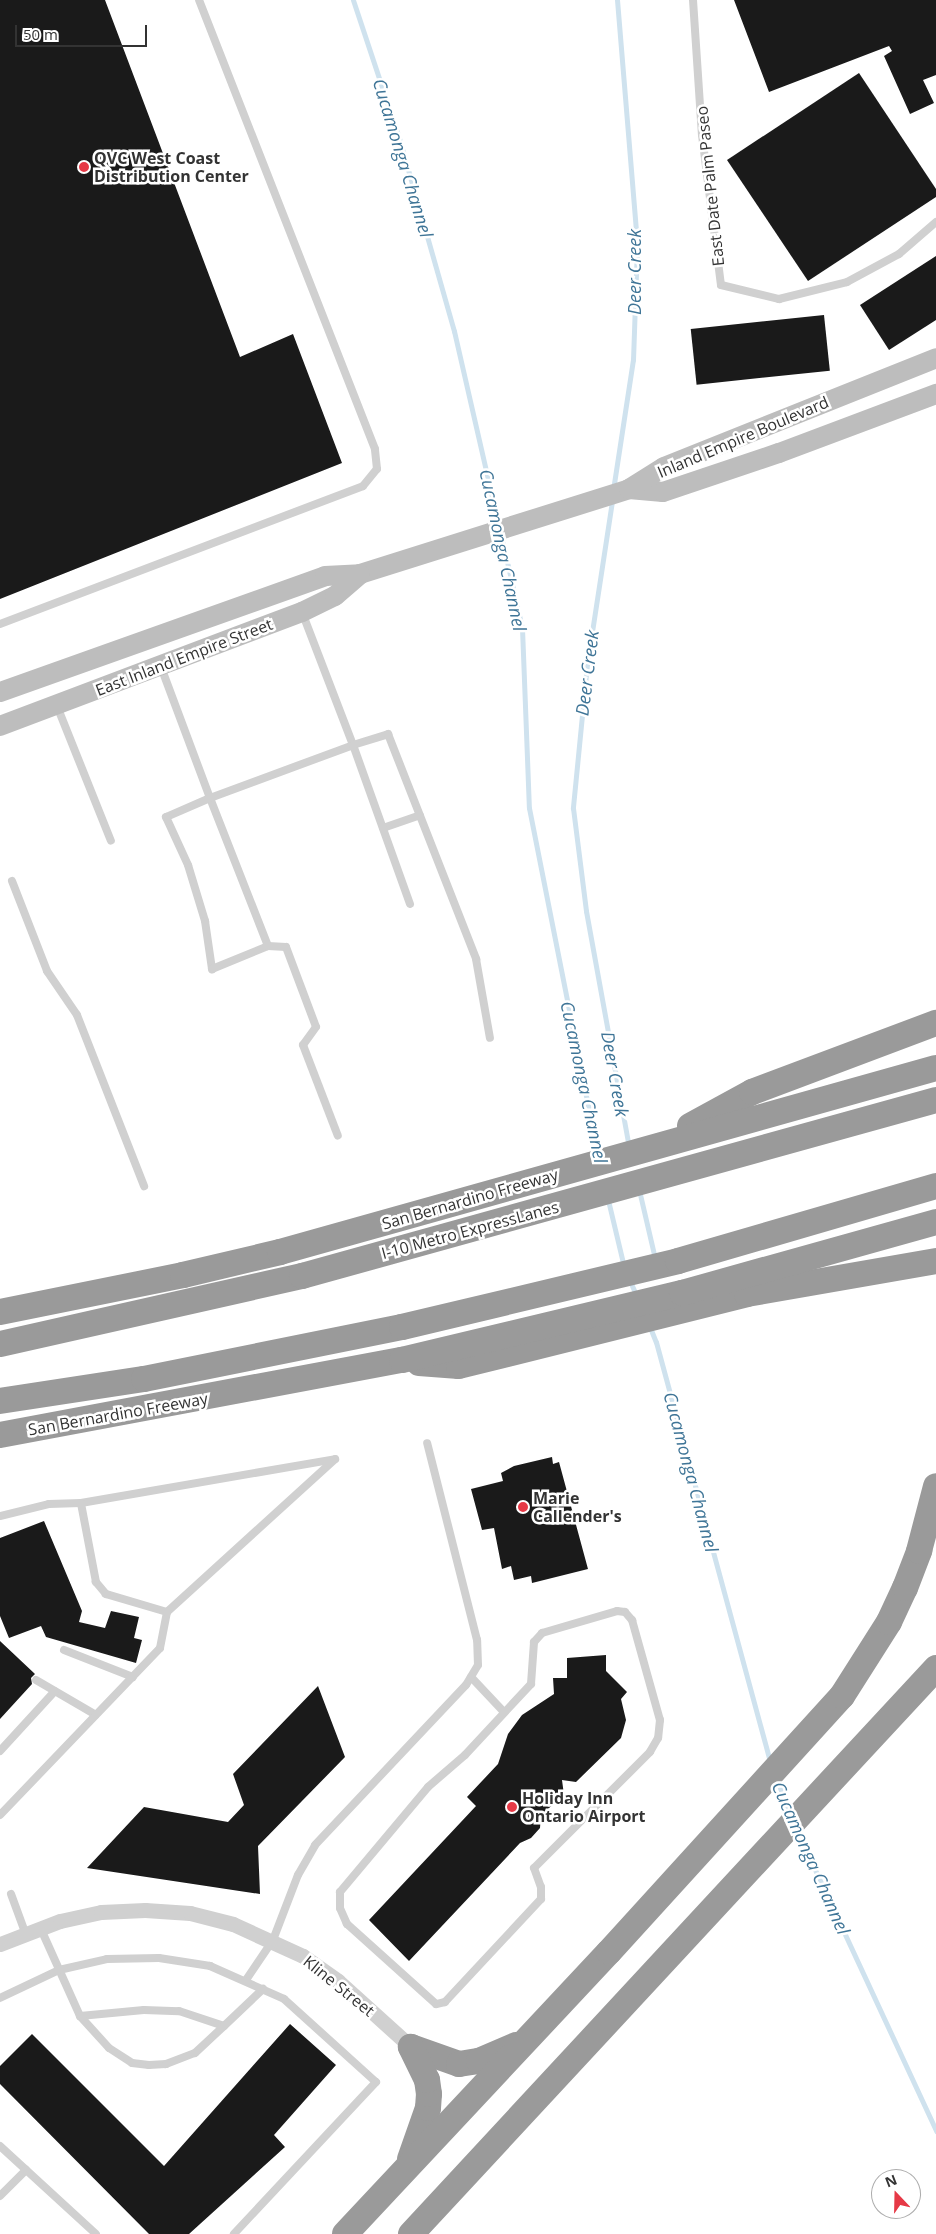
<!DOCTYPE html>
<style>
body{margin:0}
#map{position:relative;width:936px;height:2234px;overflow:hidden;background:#fff;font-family:"Open Sans",sans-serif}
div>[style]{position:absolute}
.stream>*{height:5px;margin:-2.5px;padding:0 2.5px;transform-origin:2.5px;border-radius:2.5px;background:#cfe2ee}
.building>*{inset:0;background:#1a1a1a;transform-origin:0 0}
.lane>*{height:8px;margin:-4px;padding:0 4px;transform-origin:4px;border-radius:4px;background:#d0d0d0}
.street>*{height:15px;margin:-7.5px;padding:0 7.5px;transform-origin:7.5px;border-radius:7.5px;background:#d0d0d0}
.secondary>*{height:20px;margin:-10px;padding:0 10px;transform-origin:10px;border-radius:10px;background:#bdbdbd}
.highway>*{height:26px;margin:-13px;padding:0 13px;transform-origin:13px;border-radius:13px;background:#9a9a9a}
.dots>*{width:14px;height:14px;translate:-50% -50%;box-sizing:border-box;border:2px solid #fff;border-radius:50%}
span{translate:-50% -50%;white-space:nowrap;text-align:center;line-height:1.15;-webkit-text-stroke:5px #fff;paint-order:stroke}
.poi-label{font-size:16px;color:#333;font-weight:700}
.left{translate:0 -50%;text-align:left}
.street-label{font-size:16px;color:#333}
.water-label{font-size:18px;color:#3f7597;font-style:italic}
.north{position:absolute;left:871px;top:2169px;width:50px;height:50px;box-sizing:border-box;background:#fff;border:1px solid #adadad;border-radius:50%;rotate:339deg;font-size:14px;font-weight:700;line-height:20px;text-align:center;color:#333}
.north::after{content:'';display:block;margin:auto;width:18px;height:22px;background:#e63946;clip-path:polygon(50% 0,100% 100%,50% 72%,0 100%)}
.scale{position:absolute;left:15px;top:25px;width:132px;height:22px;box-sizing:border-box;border:2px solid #333;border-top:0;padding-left:6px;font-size:15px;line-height:18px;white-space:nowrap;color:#333;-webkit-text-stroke:4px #fff;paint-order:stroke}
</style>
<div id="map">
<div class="stream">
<div style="left:353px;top:0;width:145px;rotate:71.6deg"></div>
<div style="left:399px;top:138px;width:201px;rotate:74.1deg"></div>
<div style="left:454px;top:331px;width:201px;rotate:77.1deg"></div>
<div style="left:613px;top:490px;width:132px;rotate:-81.3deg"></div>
<div style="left:633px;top:360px;width:117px;rotate:-88deg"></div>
<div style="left:637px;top:243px;width:244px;rotate:-94.7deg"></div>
<div style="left:612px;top:501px;width:165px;rotate:98.7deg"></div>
<div style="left:587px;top:664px;width:145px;rotate:95.6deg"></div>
<div style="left:573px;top:808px;width:104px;rotate:82.8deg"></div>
<div style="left:586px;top:911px;width:240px;rotate:79.7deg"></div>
<div style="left:501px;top:535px;width:95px;rotate:77.3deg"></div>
<div style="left:522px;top:628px;width:180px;rotate:87.8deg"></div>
<div style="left:529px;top:808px;width:354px;rotate:78.8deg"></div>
<div style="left:639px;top:1190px;width:71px;rotate:76.9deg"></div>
<div style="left:608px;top:1200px;width:69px;rotate:76.6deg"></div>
<div style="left:629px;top:1279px;width:20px;rotate:66deg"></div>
<div style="left:649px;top:1325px;width:18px;rotate:68deg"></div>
<div style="left:656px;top:1342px;width:436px;rotate:74.8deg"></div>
<div style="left:777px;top:1780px;width:36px;rotate:69deg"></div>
<div style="left:797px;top:1831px;width:331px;rotate:65.1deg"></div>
</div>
<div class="building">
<div style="clip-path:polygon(0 0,105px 0,240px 357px,293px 334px,342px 463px,0 599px)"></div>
<div style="clip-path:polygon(734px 0,936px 0,936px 75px,923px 80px,934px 103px,910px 114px,884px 56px,892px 51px,889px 46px,769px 92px)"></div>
<div style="clip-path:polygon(859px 73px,936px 189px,936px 197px,808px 281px,727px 160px)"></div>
<div style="clip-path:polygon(936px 256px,936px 320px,889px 350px,860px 305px)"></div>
<div style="left:824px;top:315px;width:56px;height:134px;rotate:84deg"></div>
<div style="clip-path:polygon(552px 1457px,553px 1464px,559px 1462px,588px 1569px,532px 1583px,531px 1576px,514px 1580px,511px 1566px,502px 1569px,494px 1528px,482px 1530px,471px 1489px,503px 1481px,501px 1473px,514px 1466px)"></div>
<div style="clip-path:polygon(44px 1521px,82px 1611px,79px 1622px,105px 1628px,111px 1611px,139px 1617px,134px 1638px,142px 1640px,136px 1663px,46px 1637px,41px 1626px,9px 1638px,0 1616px,0 1538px)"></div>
<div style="clip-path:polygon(0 1641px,35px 1674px,31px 1678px,32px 1684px,0 1719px)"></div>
<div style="clip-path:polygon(606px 1655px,606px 1671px,627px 1692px,621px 1699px,626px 1720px,621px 1738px,576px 1782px,562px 1780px,564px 1795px,541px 1815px,540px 1828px,531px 1838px,520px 1843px,409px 1961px,369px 1920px,476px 1806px,467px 1797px,498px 1764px,508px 1734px,522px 1715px,554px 1694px,553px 1678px,567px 1678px,567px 1658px)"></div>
<div style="clip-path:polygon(318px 1686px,345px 1757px,258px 1846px,260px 1894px,87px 1868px,144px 1807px,228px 1822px,244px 1805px,233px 1774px)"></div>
<div style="clip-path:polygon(290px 2024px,336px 2065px,274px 2135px,285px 2147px,189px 2234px,149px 2234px,0 2084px,0 2066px,32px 2034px,164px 2166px)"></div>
</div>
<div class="lane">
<div style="left:693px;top:0;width:135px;rotate:86.2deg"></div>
<div style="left:702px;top:135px;width:151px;rotate:82.8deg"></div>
<div style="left:721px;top:285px;width:60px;rotate:13.6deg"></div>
<div style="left:779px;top:299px;width:70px;rotate:-14deg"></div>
<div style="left:847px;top:282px;width:59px;rotate:-28.3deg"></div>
<div style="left:899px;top:254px;width:49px;rotate:-40.9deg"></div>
<div style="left:0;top:624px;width:388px;rotate:-20.8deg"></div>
<div style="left:363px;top:486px;width:22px;rotate:-51deg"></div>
<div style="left:377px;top:469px;width:20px;rotate:-96deg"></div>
<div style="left:375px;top:449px;width:482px;rotate:-111.4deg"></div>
<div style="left:161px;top:667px;width:140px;rotate:69.5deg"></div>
<div style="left:210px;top:798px;width:153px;rotate:-20.3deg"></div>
<div style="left:353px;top:745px;width:142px;rotate:-111deg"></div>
<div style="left:57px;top:706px;width:145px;rotate:68.2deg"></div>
<div style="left:383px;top:828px;width:39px;rotate:-19deg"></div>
<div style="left:12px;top:881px;width:97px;rotate:68.7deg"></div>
<div style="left:47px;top:971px;width:53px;rotate:55.7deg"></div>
<div style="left:77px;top:1015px;width:184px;rotate:68.6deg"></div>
<div style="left:410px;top:904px;width:169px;rotate:-109.7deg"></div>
<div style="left:353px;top:745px;width:37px;rotate:-17deg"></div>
<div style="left:388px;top:734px;width:242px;rotate:68.6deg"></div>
<div style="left:476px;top:959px;width:80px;rotate:80deg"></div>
<div style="left:268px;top:946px;width:159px;rotate:-111.4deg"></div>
<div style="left:210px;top:798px;width:48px;rotate:156.6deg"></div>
<div style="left:166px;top:817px;width:53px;rotate:65.4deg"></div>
<div style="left:188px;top:865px;width:59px;rotate:73.1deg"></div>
<div style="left:205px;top:921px;width:49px;rotate:81.7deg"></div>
<div style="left:212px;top:969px;width:61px;rotate:-22.3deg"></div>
<div style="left:268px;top:946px;width:18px;rotate:3deg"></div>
<div style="left:286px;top:947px;width:85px;rotate:69.4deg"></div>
<div style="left:316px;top:1027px;width:22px;rotate:126deg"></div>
<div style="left:303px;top:1045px;width:97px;rotate:69deg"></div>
<div style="left:0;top:1516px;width:50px;rotate:-13.8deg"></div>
<div style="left:49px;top:1504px;width:32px;rotate:-2deg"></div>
<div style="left:81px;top:1503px;width:258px;rotate:-9.8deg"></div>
<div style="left:617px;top:1611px;width:8px;rotate:7deg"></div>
<div style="left:625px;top:1612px;width:11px;rotate:49deg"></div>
<div style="left:632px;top:1620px;width:104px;rotate:74.4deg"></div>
<div style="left:660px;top:1720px;width:18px;rotate:96deg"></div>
<div style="left:658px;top:1738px;width:16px;rotate:120deg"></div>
<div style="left:650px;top:1752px;width:164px;rotate:135deg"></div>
<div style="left:534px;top:1868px;width:20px;rotate:70deg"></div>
<div style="left:541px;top:1887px;width:12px;rotate:90deg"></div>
<div style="left:541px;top:1899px;width:141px;rotate:133deg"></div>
<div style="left:445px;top:2002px;width:9px;rotate:167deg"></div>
<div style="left:436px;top:2004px;width:120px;rotate:-138deg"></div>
<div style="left:347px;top:1924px;width:17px;rotate:-114deg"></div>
<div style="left:340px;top:1908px;width:16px;rotate:-90deg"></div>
<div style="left:340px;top:1892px;width:137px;rotate:-50deg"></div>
<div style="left:428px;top:1787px;width:49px;rotate:-40.9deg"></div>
<div style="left:465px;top:1755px;width:97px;rotate:-47.1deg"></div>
<div style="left:531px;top:1684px;width:42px;rotate:-85.9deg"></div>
<div style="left:534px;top:1642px;width:12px;rotate:-48deg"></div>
<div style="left:542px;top:1633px;width:78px;rotate:-16.3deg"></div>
<div style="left:167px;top:1612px;width:227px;rotate:-42.3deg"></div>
<div style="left:64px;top:1650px;width:74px;rotate:21.4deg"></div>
<div style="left:471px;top:1677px;width:48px;rotate:46.7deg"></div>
<div style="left:36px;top:1680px;width:69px;rotate:30.3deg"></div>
<div style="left:0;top:1751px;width:81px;rotate:-47.5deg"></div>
<div style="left:0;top:1815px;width:231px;rotate:-46.2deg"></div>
<div style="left:160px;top:1648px;width:37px;rotate:-79deg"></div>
<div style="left:167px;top:1612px;width:64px;rotate:-163.6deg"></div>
<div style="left:106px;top:1594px;width:16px;rotate:-130deg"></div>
<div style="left:96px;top:1582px;width:80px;rotate:-100.8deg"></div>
<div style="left:11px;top:1894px;width:40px;rotate:69.8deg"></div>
<div style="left:40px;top:1927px;width:98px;rotate:65.8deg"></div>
<div style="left:80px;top:2016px;width:64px;rotate:-5.4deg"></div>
<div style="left:144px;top:2010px;width:35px;rotate:2deg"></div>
<div style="left:179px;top:2011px;width:47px;rotate:18.4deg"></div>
<div style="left:224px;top:2026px;width:54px;rotate:-43.5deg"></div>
<div style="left:246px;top:1980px;width:48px;rotate:-56deg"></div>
<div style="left:273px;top:1940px;width:70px;rotate:-69deg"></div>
<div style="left:298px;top:1875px;width:34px;rotate:-60deg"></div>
<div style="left:315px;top:1845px;width:220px;rotate:-46.7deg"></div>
<div style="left:466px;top:1685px;width:23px;rotate:-59deg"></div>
<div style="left:478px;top:1665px;width:25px;rotate:-92deg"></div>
<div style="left:477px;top:1640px;width:203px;rotate:-104.2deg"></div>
<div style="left:0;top:1998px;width:65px;rotate:-25.4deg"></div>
<div style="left:59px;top:1970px;width:49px;rotate:-12.9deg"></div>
<div style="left:107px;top:1959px;width:52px;rotate:-1.1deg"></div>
<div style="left:159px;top:1958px;width:52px;rotate:8.9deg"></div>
<div style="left:210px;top:1966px;width:81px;rotate:24deg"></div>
<div style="left:284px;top:1999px;width:124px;rotate:42.1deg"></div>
<div style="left:376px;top:2082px;width:208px;rotate:133.1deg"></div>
<div style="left:80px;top:2016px;width:43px;rotate:47.8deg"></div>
<div style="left:109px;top:2048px;width:27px;rotate:33deg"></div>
<div style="left:132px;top:2063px;width:17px;rotate:7deg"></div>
<div style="left:149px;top:2065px;width:17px;rotate:-3deg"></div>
<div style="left:166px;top:2064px;width:31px;rotate:-21deg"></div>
<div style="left:195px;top:2053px;width:40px;rotate:-43deg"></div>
<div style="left:0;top:2146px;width:130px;rotate:42.5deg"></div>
<div style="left:0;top:2196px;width:37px;rotate:-45deg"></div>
</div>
<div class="street">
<div style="left:0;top:1944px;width:64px;rotate:-21deg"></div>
<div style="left:60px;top:1921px;width:42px;rotate:-12.4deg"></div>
<div style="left:101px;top:1912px;width:44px;rotate:-2.6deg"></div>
<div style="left:145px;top:1910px;width:45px;rotate:3.8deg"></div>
<div style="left:190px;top:1913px;width:44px;rotate:14.3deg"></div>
<div style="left:233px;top:1924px;width:77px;rotate:24.6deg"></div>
<div style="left:303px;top:1956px;width:43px;rotate:35.5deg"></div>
<div style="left:338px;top:1981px;width:98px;rotate:42.1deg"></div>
</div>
<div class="secondary">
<div style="left:629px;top:489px;width:34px;rotate:5deg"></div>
<div style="left:663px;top:492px;width:122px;rotate:-18.6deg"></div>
<div style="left:779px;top:453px;width:168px;rotate:-20.6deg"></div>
<div style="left:0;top:692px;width:345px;rotate:-19.6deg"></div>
<div style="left:325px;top:576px;width:35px;rotate:-3deg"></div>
<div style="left:360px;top:574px;width:282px;rotate:-17.5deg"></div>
<div style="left:629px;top:489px;width:41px;rotate:-32.2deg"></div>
<div style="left:664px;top:467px;width:293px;rotate:-21.8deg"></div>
<div style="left:0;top:726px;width:323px;rotate:-20.7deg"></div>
<div style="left:302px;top:612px;width:37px;rotate:-26deg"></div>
<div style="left:335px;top:596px;width:33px;rotate:-41deg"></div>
</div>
<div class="highway">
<div style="left:690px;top:1126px;width:71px;rotate:-28.7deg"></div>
<div style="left:752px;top:1092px;width:197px;rotate:-20.6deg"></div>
<div style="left:0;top:1312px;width:187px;rotate:-11.4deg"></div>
<div style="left:183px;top:1275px;width:100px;rotate:-13.3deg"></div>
<div style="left:280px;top:1252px;width:681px;rotate:-15.67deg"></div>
<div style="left:0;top:1344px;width:310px;rotate:-12.7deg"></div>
<div style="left:302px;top:1276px;width:658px;rotate:-15.51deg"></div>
<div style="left:419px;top:1363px;width:40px;rotate:4.3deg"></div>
<div style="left:459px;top:1366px;width:297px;rotate:-14deg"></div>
<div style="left:747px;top:1294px;width:192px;rotate:-9.9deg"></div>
<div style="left:0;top:1401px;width:146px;rotate:-8.7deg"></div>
<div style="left:144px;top:1379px;width:263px;rotate:-11.4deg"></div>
<div style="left:402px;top:1327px;width:284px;rotate:-13.4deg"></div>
<div style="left:678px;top:1261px;width:269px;rotate:-16.2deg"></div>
<div style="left:0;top:1435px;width:409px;rotate:-10.6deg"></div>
<div style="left:402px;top:1360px;width:288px;rotate:-13.5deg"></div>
<div style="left:682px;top:1293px;width:264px;rotate:-15.6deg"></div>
<div style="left:411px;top:2047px;width:51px;rotate:19.5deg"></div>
<div style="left:459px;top:2064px;width:20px;rotate:-9deg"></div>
<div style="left:479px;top:2061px;width:40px;rotate:-23.4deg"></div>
<div style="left:410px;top:2159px;width:54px;rotate:-70.6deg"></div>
<div style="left:428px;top:2108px;width:14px;rotate:-86deg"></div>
<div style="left:429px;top:2094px;width:14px;rotate:-98deg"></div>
<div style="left:427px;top:2080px;width:37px;rotate:-116deg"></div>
<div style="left:345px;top:2234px;width:386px;rotate:-46.9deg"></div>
<div style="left:609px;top:1952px;width:346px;rotate:-47.7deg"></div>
<div style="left:842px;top:1696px;width:88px;rotate:-57.6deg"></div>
<div style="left:889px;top:1622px;width:38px;rotate:-65deg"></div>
<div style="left:905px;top:1588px;width:40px;rotate:-69deg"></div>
<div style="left:919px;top:1551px;width:67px;rotate:-75.3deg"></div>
<div style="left:411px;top:2234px;width:772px;rotate:-47.15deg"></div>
</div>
<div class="dots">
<div style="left:84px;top:167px;background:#e63946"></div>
<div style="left:523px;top:1507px;background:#e63946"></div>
<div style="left:512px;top:1807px;background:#e63946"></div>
</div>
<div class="poi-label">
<span class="left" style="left:94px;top:167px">QVC West Coast<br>Distribution Center</span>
<span class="left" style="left:533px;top:1507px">Marie<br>Callender's</span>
<span class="left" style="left:522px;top:1807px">Holiday Inn<br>Ontario Airport</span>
</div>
<div class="street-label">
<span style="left:710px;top:186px;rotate:-96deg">East Date Palm Paseo</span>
<span style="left:743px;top:437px;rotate:-23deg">Inland Empire Boulevard</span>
<span style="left:184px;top:657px;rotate:-21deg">East Inland Empire Street</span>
<span style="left:470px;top:1199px;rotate:-16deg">San Bernardino Freeway</span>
<span style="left:470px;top:1230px;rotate:-15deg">I-10 Metro ExpressLanes</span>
<span style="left:118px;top:1414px;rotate:-10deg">San Bernardino Freeway</span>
<span style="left:339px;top:1986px;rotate:39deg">Kline Street</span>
</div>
<div class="water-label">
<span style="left:403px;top:158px;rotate:73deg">Cucamonga Channel</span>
<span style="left:634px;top:272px;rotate:-90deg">Deer Creek</span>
<span style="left:503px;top:550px;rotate:78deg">Cucamonga Channel</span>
<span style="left:587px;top:673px;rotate:-83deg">Deer Creek</span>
<span style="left:615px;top:1074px;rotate:80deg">Deer Creek</span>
<span style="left:584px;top:1082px;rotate:78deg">Cucamonga Channel</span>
<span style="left:691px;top:1472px;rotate:75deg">Cucamonga Channel</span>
<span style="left:811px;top:1858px;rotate:66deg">Cucamonga Channel</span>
</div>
<div class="north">N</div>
<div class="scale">50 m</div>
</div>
